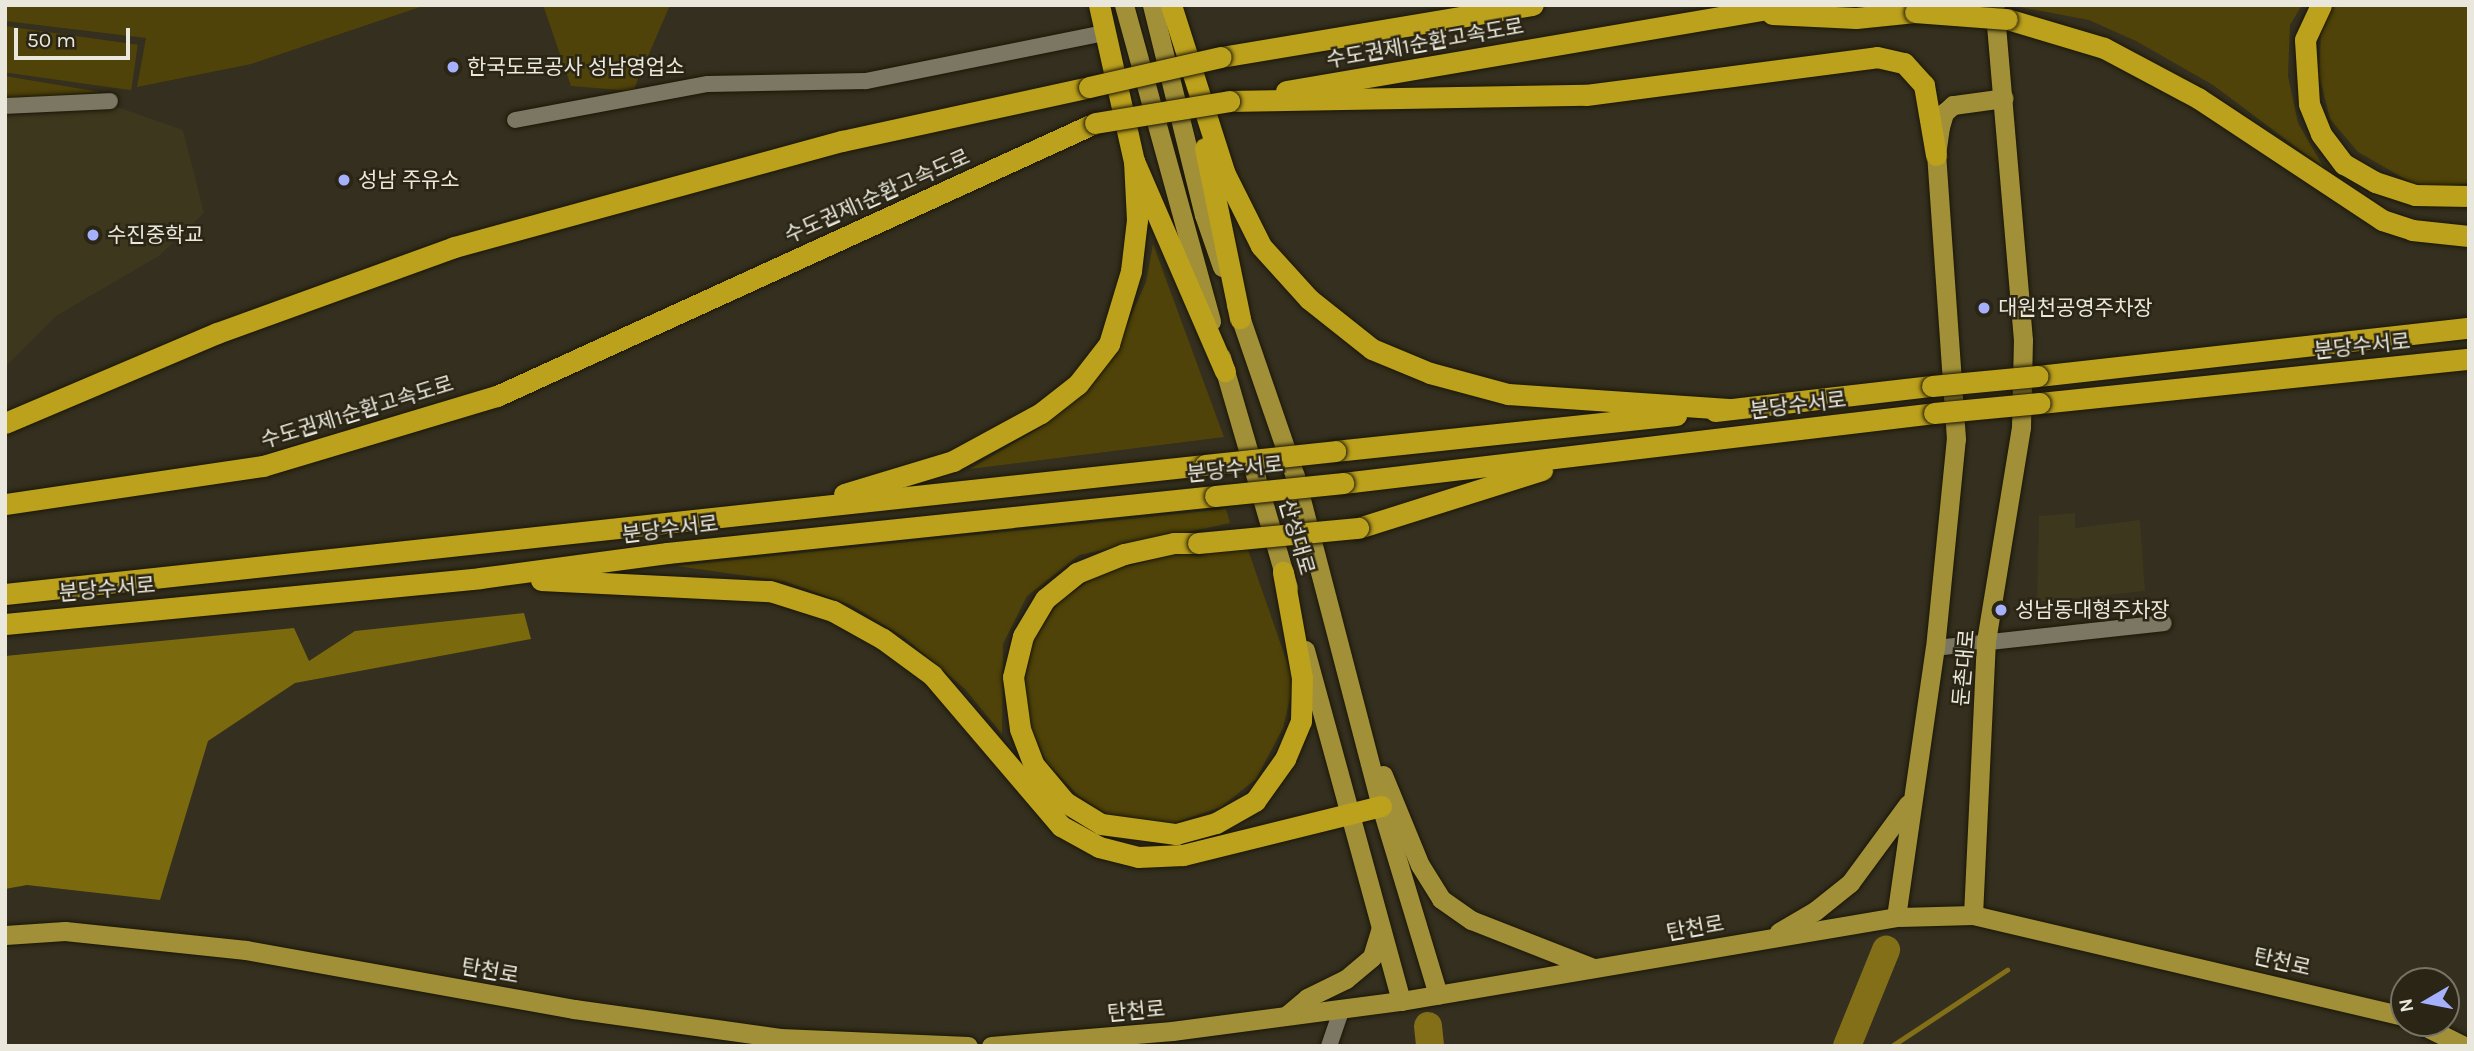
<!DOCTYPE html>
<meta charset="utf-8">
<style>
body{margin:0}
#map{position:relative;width:2474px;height:1051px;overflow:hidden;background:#342f1e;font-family:Karla,"Noto Sans KR",sans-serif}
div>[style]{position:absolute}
.built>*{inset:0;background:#3d371e}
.green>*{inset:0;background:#4f4309;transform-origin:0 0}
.forest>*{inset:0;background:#7b690d}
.stream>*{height:4.5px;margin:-2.25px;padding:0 2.25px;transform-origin:2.25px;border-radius:2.25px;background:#826f17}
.river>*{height:28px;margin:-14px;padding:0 14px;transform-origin:14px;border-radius:14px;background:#826f17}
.roads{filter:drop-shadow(0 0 2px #1b1707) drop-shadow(0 0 2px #1b1707)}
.minor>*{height:16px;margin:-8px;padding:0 8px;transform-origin:8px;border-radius:8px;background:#7c7763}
.major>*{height:19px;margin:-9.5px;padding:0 9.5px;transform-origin:9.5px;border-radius:9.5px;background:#a29038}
.highway>*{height:21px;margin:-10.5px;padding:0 10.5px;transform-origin:10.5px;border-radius:10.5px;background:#bca11c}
.bridges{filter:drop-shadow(0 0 2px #1b1707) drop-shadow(0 0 2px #1b1707)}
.highway-bridge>*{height:21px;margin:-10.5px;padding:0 10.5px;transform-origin:10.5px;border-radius:10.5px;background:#bca11c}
.dots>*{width:19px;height:19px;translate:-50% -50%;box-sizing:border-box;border:4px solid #2a2514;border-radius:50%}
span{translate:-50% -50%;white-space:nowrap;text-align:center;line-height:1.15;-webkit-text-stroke:5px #2a2514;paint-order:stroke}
.street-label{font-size:21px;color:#eae8dd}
.poi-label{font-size:21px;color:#eae8dd}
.left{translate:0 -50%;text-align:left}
.frame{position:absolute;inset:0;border:7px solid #eae8dd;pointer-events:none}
.north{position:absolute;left:2390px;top:967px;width:70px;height:70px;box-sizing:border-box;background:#2a2514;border:2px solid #777364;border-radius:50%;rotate:260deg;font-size:19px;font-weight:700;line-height:28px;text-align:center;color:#eae8dd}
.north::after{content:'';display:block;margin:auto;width:24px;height:32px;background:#a5b1fc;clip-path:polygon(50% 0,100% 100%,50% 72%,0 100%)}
.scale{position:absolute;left:14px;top:28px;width:116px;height:32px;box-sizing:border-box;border:4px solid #eae8dd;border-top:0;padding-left:9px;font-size:21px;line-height:24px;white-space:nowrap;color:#eae8dd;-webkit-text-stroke:5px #2a2514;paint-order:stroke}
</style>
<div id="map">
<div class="built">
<div style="clip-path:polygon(120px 108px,183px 130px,204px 213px,159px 256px,56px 316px,5px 367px,5px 110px)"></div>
<div style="clip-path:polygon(2075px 513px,2075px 528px,2140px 520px,2145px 591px,2037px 602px,2039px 516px)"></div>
</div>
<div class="green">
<div style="clip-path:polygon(5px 5px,426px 5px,251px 64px,137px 87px,146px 38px,5px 21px)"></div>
<div style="clip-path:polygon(543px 5px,670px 5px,633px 91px,571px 86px)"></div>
<div style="clip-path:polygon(2009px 5px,2302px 5px,2290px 25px,2288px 76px,2298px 123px,2324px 168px,2213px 85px,2136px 41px,2089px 20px)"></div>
<div style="clip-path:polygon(2332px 5px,2469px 5px,2469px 183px,2443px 187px,2414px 184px,2358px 152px,2330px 119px,2319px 75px,2321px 33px)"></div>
<div style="left:5px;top:26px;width:134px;height:46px;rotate:8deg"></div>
<div style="clip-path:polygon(5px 76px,100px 92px,5px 100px)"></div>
<div style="clip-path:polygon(1153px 244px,1224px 437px,970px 469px,1043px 426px,1084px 393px,1118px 346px,1146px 282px)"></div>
<div style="clip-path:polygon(1226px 509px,1230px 523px,1079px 555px,1027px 596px,1003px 644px,1002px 734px,965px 689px,904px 637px,851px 605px,784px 581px,676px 566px)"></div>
<div style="clip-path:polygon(1248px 550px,1294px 682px,1283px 728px,1256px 779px,1221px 807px,1174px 823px,1111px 817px,1079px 796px,1047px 763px,1030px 728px,1025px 680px,1033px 641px,1059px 602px,1100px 573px,1176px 554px)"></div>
</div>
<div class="forest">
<div style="clip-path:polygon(524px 613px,531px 639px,295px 683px,208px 741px,160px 900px,27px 885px,5px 889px,5px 656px,294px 628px,309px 661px,355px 631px)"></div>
</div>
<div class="stream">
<div style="left:1892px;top:1046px;width:138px;rotate:-33.5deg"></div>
</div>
<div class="river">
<div style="left:1428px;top:1026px;width:20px;rotate:84deg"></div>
<div style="left:1847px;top:1046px;width:104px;rotate:-67.9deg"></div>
</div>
<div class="roads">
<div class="minor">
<div style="left:5px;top:106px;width:105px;rotate:-2.7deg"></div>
<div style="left:515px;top:120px;width:196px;rotate:-10.6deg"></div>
<div style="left:708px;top:84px;width:158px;rotate:-1.1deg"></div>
<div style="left:866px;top:81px;width:242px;rotate:-11.4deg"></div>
<div style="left:1935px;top:648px;width:230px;rotate:-6.2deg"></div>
<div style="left:1329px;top:1046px;width:39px;rotate:-71deg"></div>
</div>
<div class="major">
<div style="left:1124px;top:5px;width:328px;rotate:74.6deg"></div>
<div style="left:1152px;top:5px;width:216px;rotate:76.1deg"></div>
<div style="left:1204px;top:215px;width:55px;rotate:70.9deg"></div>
<div style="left:1236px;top:305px;width:181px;rotate:71deg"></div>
<div style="left:1295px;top:476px;width:341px;rotate:75.4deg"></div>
<div style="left:1381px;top:806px;width:197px;rotate:73.2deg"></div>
<div style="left:1221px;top:357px;width:240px;rotate:73.8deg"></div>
<div style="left:1305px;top:650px;width:364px;rotate:74.7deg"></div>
<div style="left:1383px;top:775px;width:97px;rotate:67.7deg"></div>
<div style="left:1420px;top:865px;width:40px;rotate:58deg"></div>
<div style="left:1441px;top:899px;width:37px;rotate:35deg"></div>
<div style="left:1471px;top:920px;width:129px;rotate:21.4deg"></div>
<div style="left:1973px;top:915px;width:274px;rotate:-87.3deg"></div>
<div style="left:1986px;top:641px;width:217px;rotate:-80.7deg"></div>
<div style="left:2021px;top:427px;width:87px;rotate:-88.7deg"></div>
<div style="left:2023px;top:340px;width:336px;rotate:-94.9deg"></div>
<div style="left:1896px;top:917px;width:272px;rotate:-81.8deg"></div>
<div style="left:1935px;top:648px;width:210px;rotate:-84.3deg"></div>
<div style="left:1956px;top:439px;width:285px;rotate:-94deg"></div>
<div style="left:1936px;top:155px;width:28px;rotate:-82deg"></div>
<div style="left:1940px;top:127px;width:15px;rotate:-74deg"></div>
<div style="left:1944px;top:113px;width:12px;rotate:-42deg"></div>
<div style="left:1953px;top:105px;width:51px;rotate:-7.8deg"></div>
<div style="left:1779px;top:932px;width:42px;rotate:-30.3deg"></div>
<div style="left:1815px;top:911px;width:45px;rotate:-38.7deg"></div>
<div style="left:1850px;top:883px;width:98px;rotate:-53.7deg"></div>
<div style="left:5px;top:935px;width:60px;rotate:-3.8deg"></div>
<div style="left:65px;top:931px;width:182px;rotate:6deg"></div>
<div style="left:246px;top:950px;width:333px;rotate:10.2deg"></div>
<div style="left:574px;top:1009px;width:208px;rotate:8deg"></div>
<div style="left:780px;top:1038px;width:188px;rotate:2.4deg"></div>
<div style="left:1287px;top:1015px;width:26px;rotate:-40deg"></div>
<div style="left:1307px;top:998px;width:43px;rotate:-26deg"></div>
<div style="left:1346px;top:979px;width:34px;rotate:-40deg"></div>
<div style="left:1372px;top:957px;width:30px;rotate:-73deg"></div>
<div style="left:2418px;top:1023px;width:51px;rotate:26.6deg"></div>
<div style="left:991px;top:1046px;width:182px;rotate:-4.7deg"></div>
<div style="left:1172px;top:1031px;width:231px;rotate:-7.5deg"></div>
<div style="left:1401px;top:1001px;width:502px;rotate:-9.63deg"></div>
<div style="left:1896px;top:917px;width:77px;rotate:-1.5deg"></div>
<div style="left:1973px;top:915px;width:443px;rotate:13.2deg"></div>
</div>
<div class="highway">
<div style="left:1099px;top:5px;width:160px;rotate:77.4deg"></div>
<div style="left:1134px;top:161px;width:229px;rotate:66.6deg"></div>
<div style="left:1171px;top:5px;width:177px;rotate:72.3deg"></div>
<div style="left:1225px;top:174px;width:80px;rotate:63.4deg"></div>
<div style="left:1261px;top:246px;width:72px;rotate:47.8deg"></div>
<div style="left:1309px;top:299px;width:80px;rotate:38.4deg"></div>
<div style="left:1372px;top:349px;width:63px;rotate:22.5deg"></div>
<div style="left:1430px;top:373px;width:81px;rotate:15.1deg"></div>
<div style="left:1508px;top:394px;width:221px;rotate:3.9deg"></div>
<div style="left:2321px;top:5px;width:38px;rotate:115deg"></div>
<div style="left:2305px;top:40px;width:64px;rotate:86.4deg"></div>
<div style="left:2309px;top:104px;width:32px;rotate:68deg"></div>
<div style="left:2321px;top:134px;width:38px;rotate:53deg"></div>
<div style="left:2344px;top:164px;width:36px;rotate:30deg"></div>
<div style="left:2375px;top:182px;width:42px;rotate:18deg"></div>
<div style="left:2415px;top:195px;width:54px;rotate:1.1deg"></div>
<div style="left:1772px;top:14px;width:84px;rotate:2.7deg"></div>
<div style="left:1856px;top:18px;width:59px;rotate:-5.8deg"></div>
<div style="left:2007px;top:19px;width:101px;rotate:16.6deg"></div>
<div style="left:2104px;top:48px;width:106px;rotate:28deg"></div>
<div style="left:2198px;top:98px;width:221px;rotate:33.5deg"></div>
<div style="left:2382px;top:220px;width:32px;rotate:18deg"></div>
<div style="left:2412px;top:230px;width:57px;rotate:6deg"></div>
<div style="left:1221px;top:57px;width:316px;rotate:-9.5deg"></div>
<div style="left:1286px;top:91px;width:511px;rotate:-9.68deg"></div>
<div style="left:1229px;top:101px;width:357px;rotate:-1deg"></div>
<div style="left:1586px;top:95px;width:293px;rotate:-7.4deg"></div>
<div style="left:1877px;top:57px;width:28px;rotate:13deg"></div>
<div style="left:1904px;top:63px;width:30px;rotate:48deg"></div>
<div style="left:1924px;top:85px;width:71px;rotate:80.3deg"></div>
<div style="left:1205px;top:148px;width:174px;rotate:78.4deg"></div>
<div style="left:2038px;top:376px;width:434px;rotate:-6.4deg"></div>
<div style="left:2040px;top:403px;width:431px;rotate:-5.9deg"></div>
<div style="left:1715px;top:411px;width:218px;rotate:-6.6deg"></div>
<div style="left:5px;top:423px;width:230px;rotate:-23deg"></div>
<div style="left:217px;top:333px;width:252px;rotate:-19.9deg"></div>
<div style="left:454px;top:247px;width:402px;rotate:-15.3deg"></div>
<div style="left:842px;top:141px;width:253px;rotate:-12.3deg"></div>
<div style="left:1335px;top:451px;width:343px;rotate:-6deg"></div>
<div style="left:1343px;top:483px;width:595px;rotate:-6.75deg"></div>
<div style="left:844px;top:494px;width:114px;rotate:-16.8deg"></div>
<div style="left:953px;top:461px;width:100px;rotate:-28.6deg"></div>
<div style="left:1041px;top:413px;width:47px;rotate:-38.1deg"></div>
<div style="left:1078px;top:384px;width:51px;rotate:-52.2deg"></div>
<div style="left:1109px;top:344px;width:76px;rotate:-73.2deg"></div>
<div style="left:1131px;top:271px;width:51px;rotate:-83.3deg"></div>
<div style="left:1137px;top:220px;width:59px;rotate:-92.9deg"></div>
<div style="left:5px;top:504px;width:261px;rotate:-8.4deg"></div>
<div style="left:263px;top:466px;width:244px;rotate:-16.7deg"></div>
<div style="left:497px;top:396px;width:657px;rotate:-24.54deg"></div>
<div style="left:1358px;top:528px;width:193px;rotate:-17.5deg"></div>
<div style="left:1198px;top:543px;width:24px;rotate:180deg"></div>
<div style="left:1174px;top:543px;width:51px;rotate:167.6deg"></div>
<div style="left:1124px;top:554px;width:51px;rotate:158deg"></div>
<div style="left:1077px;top:573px;width:41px;rotate:140.9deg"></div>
<div style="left:1045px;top:599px;width:43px;rotate:120.7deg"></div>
<div style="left:1023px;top:636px;width:42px;rotate:103.7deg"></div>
<div style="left:1013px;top:677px;width:52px;rotate:82.3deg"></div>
<div style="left:1020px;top:729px;width:39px;rotate:69deg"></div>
<div style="left:1034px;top:765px;width:48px;rotate:50deg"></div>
<div style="left:1065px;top:802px;width:42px;rotate:31.4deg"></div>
<div style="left:1101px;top:824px;width:76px;rotate:7.6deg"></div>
<div style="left:1176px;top:834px;width:41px;rotate:-15.4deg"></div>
<div style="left:1216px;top:823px;width:45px;rotate:-29.4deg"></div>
<div style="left:1255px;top:801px;width:52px;rotate:-54.5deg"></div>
<div style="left:1285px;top:759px;width:41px;rotate:-67.2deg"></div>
<div style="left:1301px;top:721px;width:43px;rotate:-88.7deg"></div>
<div style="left:1302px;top:678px;width:108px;rotate:-100.2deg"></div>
<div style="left:541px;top:580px;width:229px;rotate:2.8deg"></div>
<div style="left:770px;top:591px;width:66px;rotate:17.6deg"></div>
<div style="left:833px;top:611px;width:57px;rotate:29.2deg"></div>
<div style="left:883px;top:639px;width:61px;rotate:36.3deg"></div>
<div style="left:932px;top:675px;width:199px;rotate:49.5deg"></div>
<div style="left:1061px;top:826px;width:43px;rotate:28.9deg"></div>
<div style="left:1099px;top:847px;width:40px;rotate:14.4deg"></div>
<div style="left:1138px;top:857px;width:45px;rotate:-2.5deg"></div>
<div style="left:1183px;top:855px;width:204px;rotate:-13.9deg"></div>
<div style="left:5px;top:594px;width:1207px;rotate:-6.14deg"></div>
<div style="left:5px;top:624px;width:477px;rotate:-5.5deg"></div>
<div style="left:480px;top:578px;width:189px;rotate:-7.6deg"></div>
<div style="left:667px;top:553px;width:551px;rotate:-5.94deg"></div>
</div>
</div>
<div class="bridges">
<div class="highway-bridge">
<div style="left:1915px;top:12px;width:92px;rotate:4.4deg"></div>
<div style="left:1089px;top:87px;width:135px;rotate:-12.8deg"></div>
<div style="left:1095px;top:123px;width:136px;rotate:-9.3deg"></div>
<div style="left:1932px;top:386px;width:106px;rotate:-5.4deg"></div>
<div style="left:1934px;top:413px;width:106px;rotate:-5.4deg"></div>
<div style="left:1205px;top:465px;width:131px;rotate:-6.1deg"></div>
<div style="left:1215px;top:496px;width:129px;rotate:-5.8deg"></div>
<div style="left:1198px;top:543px;width:161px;rotate:-5.4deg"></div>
</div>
</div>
<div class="dots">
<div style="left:453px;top:67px;background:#a5b1fc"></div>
<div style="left:344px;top:180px;background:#a5b1fc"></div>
<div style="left:93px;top:235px;background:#a5b1fc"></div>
<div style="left:1984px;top:308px;background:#a5b1fc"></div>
<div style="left:2001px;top:610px;background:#a5b1fc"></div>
</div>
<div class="street-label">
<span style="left:1425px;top:43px;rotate:-10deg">수도권제1순환고속도로</span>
<span style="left:877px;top:196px;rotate:-24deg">수도권제1순환고속도로</span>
<span style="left:2362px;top:346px;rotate:-6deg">분당수서로</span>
<span style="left:1798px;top:405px;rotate:-7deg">분당수서로</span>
<span style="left:357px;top:412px;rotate:-17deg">수도권제1순환고속도로</span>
<span style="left:1235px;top:469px;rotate:-6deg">분당수서로</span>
<span style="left:670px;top:529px;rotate:-7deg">분당수서로</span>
<span style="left:1297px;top:537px;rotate:74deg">산성대로</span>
<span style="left:107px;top:589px;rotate:-5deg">분당수서로</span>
<span style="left:1964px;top:668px;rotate:-85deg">둔촌대로</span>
<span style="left:1695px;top:928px;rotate:-10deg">탄천로</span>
<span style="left:2282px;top:962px;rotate:13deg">탄천로</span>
<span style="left:490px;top:971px;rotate:10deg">탄천로</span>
<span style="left:1136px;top:1011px;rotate:-5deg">탄천로</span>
</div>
<div class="poi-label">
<span class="left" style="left:467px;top:67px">한국도로공사 성남영업소</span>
<span class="left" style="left:358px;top:180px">성남 주유소</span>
<span class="left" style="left:107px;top:235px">수진중학교</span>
<span class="left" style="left:1998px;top:308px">대원천공영주차장</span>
<span class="left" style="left:2015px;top:610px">성남동대형주차장</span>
</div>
<div class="frame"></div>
<div class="north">N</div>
<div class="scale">50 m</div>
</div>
